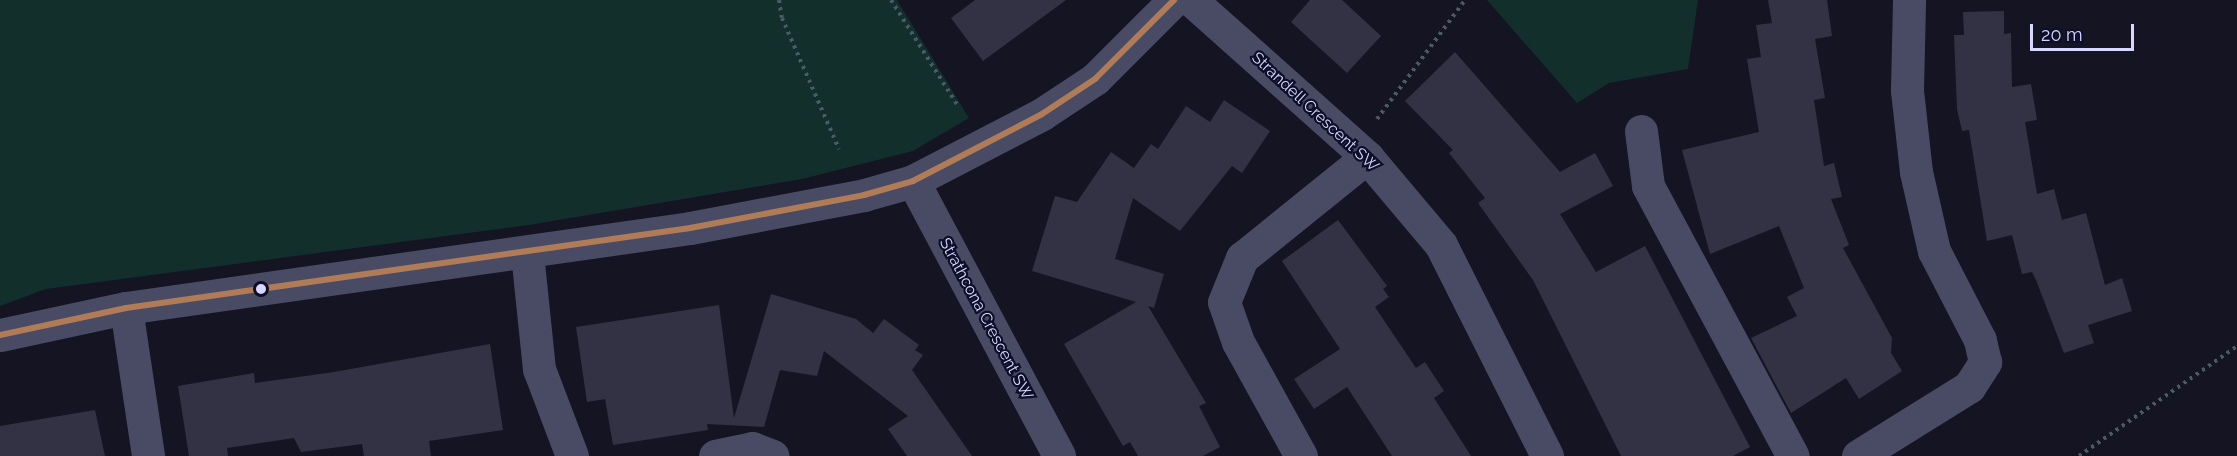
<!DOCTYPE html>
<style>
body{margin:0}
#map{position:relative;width:2237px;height:456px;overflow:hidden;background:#151423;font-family:Raleway,sans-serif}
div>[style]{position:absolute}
.green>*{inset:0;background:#122f2b}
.building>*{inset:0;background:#333245}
.path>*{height:4px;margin-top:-2px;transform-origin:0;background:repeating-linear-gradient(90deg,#485b66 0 3px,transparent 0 7.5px)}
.minor>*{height:33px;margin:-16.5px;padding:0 16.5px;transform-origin:16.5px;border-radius:16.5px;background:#494b64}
.bus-1>*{height:6px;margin:-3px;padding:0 3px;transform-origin:3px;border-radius:3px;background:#b07c57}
.dots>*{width:16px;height:16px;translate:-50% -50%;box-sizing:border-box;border:3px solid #0f0e29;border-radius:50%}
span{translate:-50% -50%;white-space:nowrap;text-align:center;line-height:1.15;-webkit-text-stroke:4.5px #0f0e29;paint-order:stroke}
.street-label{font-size:16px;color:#d6d8ff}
.scale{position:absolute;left:2030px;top:24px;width:104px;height:27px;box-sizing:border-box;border:3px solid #d6d8ff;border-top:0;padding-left:8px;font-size:18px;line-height:21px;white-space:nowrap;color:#d6d8ff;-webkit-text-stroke:4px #0f0e29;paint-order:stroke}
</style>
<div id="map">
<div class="green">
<div style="clip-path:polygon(0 0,897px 0,969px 118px,913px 151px,802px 179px,529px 225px,46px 289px,0 306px)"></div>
<div style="clip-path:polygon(1487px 0,1698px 0,1688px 69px,1609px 83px,1577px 103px)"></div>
</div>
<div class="building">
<div style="clip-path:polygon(975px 0,1066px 0,983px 61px,951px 18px)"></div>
<div style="clip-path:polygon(1310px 0,1342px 0,1381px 36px,1347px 73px,1291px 22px)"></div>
<div style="clip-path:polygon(1768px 0,1827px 0,1832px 36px,1815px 39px,1825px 98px,1814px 100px,1824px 166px,1834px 163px,1842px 197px,1831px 199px,1849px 245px,1843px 248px,1892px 338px,1891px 353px,1902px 371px,1859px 399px,1846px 378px,1791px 413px,1751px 338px,1797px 316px,1787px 297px,1804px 288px,1779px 226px,1710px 254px,1682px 150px,1759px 132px,1747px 59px,1761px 57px,1756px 25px,1772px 23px)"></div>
<div style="clip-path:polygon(2004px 11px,2004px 34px,2011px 33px,2012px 87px,2031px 84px,2037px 120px,2025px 122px,2037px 194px,2054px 189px,2062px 220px,2086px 213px,2105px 285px,2122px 278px,2132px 311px,2088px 325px,2094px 343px,2064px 353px,2036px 280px,2032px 272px,2022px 274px,2012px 235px,1987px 241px,1969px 130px,1962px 131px,1957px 109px,1954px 35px,1964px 35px,1963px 12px)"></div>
<div style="clip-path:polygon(1455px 52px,1560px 172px,1595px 153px,1613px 186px,1560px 214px,1596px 272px,1645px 246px,1750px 447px,1733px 456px,1621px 456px,1533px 280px,1478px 203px,1485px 198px,1449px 153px,1453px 150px,1405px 101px)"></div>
<div style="clip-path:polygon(1224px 100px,1270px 131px,1242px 173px,1232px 166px,1180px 231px,1133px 198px,1115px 259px,1164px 274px,1154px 308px,1148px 306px,1206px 403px,1199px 406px,1220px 447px,1203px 456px,1138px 456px,1130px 442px,1123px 446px,1064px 344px,1136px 302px,1032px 271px,1055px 196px,1077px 202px,1111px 152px,1134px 168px,1151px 144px,1158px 149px,1186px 106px,1210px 122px)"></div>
<div style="clip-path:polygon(1338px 220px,1387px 286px,1383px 289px,1389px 297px,1375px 307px,1416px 368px,1425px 362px,1444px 391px,1434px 398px,1471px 456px,1392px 456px,1347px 387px,1314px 409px,1294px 379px,1340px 349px,1282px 261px)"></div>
<div style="clip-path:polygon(771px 294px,856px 319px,873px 333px,884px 319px,919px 345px,915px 350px,923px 355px,912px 370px,972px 456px,907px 456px,888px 429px,908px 416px,824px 351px,817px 376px,780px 370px,764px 427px,707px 424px,708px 430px,613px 445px,605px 399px,587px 402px,576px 327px,719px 305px,734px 418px)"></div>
<div style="clip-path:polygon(490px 344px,503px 430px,429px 441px,431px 456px,364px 456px,362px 444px,301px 452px,294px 438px,227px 448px,228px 456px,189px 456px,178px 386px,254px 373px,255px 383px,334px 372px)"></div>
<div style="clip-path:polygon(95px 410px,105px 456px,0 456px,0 426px)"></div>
</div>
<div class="path">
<div style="left:779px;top:0;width:18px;rotate:81deg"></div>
<div style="left:782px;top:18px;width:143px;rotate:66.5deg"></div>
<div style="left:891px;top:0;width:125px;rotate:57.7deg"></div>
<div style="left:1377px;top:119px;width:148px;rotate:-53.5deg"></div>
<div style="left:2079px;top:456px;width:193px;rotate:-34.8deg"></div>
</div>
<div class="minor">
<div style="left:1191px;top:0;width:236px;rotate:41.7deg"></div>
<div style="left:1367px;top:157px;width:115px;rotate:49.9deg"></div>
<div style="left:1441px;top:245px;width:236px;rotate:63.3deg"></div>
<div style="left:1641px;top:131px;width:55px;rotate:82.7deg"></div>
<div style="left:1648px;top:186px;width:306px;rotate:61.8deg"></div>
<div style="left:913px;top:181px;width:311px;rotate:62deg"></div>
<div style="left:527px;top:253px;width:117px;rotate:84.1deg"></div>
<div style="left:539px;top:369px;width:93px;rotate:69.2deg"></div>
<div style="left:126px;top:308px;width:150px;rotate:81.5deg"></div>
<div style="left:0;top:335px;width:129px;rotate:-12.1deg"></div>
<div style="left:126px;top:308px;width:570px;rotate:-8.07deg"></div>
<div style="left:690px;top:228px;width:177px;rotate:-10.7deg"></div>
<div style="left:864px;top:195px;width:51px;rotate:-15.9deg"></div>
<div style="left:913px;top:181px;width:145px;rotate:-27.4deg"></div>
<div style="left:1042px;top:114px;width:64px;rotate:-33.4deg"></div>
<div style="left:1095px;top:79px;width:112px;rotate:-45deg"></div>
<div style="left:715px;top:456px;width:38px;rotate:-12deg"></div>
<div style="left:752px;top:448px;width:22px;rotate:21deg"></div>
<div style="left:1301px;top:456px;width:130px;rotate:-118.9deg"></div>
<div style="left:1238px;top:342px;width:42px;rotate:-109.3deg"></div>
<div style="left:1224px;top:302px;width:48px;rotate:-67.8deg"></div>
<div style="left:1242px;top:258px;width:161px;rotate:-38.9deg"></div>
<div style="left:1858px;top:456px;width:131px;rotate:-31.9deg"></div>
<div style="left:1969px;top:387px;width:30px;rotate:-57deg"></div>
<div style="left:1985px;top:362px;width:23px;rotate:-103deg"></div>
<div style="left:1980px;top:340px;width:100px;rotate:-117.3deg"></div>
<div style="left:1934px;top:251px;width:81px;rotate:-102.8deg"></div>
<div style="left:1916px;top:172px;width:82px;rotate:-96.3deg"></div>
<div style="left:1907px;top:90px;width:90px;rotate:-88.7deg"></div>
</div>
<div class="bus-1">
<div style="left:0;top:335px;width:129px;rotate:-12.1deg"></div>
<div style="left:126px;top:308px;width:570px;rotate:-8.07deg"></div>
<div style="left:690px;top:228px;width:177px;rotate:-10.7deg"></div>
<div style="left:864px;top:195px;width:51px;rotate:-15.9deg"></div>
<div style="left:913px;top:181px;width:145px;rotate:-27.4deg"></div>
<div style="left:1042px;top:114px;width:64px;rotate:-33.4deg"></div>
<div style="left:1095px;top:79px;width:112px;rotate:-45deg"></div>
</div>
<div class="dots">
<div style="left:261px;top:289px;background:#d6d8ff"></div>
</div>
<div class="street-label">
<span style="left:1315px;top:112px;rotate:43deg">Strandell Crescent SW</span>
<span style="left:986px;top:319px;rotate:62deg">Strathcona Crescent SW</span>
</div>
<div class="scale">20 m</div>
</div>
